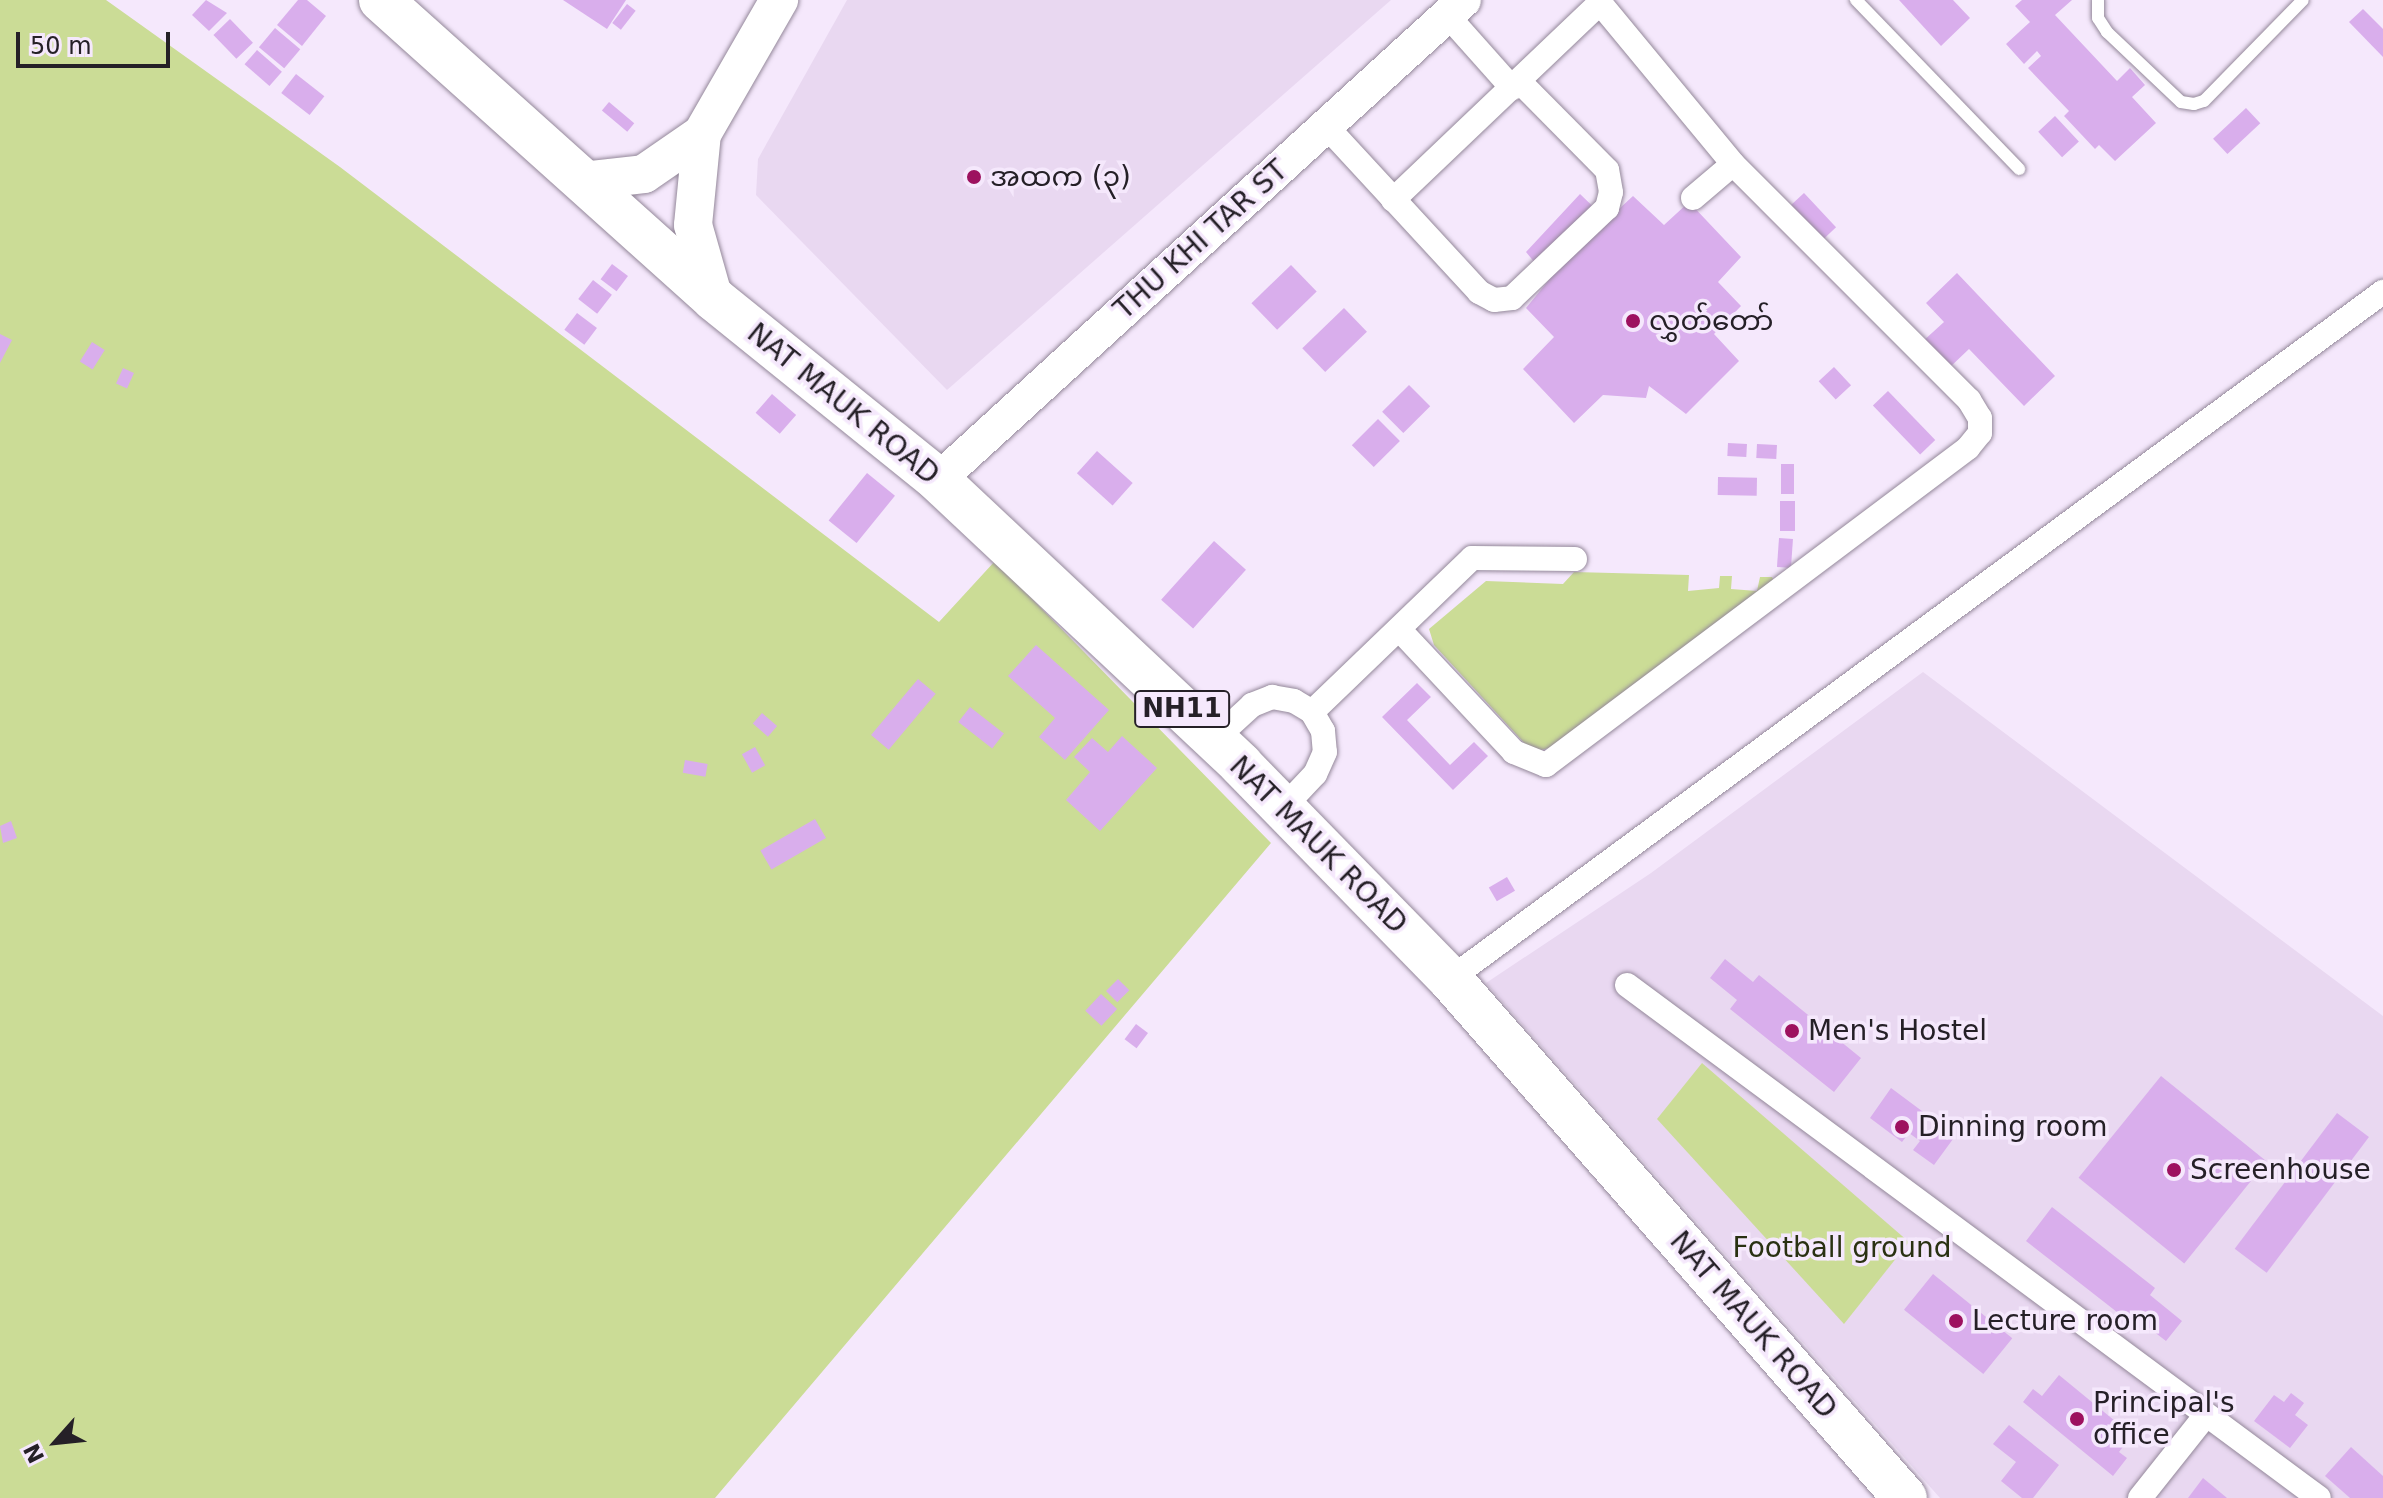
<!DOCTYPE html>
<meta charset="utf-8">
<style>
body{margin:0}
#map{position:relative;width:2383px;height:1498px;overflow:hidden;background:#f5e8fc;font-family:"DejaVu Sans","Noto Sans Myanmar",sans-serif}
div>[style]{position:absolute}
.built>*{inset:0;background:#e9d8f1}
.green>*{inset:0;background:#cbdc96}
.building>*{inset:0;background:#d9aeec;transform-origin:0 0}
.roads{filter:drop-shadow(0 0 2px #94889a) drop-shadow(0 0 2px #94889a)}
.lane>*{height:12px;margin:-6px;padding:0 6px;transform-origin:6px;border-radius:6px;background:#fff}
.street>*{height:24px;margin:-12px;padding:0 12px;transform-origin:12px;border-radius:12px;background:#fff}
.secondary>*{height:34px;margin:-17px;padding:0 17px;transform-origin:17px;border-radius:17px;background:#fff}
.primary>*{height:38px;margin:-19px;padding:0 19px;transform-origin:19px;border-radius:19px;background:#fff}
.highway>*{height:44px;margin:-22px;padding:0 22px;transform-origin:22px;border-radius:22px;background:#fff}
.dots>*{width:22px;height:22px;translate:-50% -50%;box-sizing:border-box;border:4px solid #f5e8fc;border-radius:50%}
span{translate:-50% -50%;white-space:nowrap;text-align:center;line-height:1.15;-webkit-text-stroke:7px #f5e8fc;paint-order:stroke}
.shield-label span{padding:2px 6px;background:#f5e8fc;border:2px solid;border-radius:6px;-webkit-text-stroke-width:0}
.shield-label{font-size:26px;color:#252027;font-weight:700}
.poi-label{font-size:28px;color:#252027}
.left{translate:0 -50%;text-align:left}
.street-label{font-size:28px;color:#252027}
.park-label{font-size:28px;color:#2a3112}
.north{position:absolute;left:16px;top:1402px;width:80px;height:80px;-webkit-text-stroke:6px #f5e8fc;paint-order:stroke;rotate:243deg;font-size:22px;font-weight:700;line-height:32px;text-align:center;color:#252027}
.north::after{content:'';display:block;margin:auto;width:28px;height:36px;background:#252027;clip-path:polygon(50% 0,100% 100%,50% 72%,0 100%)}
.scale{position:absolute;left:16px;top:32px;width:154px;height:36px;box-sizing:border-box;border:4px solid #252027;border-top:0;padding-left:10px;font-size:24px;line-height:28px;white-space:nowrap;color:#252027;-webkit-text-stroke:6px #f5e8fc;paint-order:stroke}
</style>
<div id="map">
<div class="built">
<div style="clip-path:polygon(847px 0,1391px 0,947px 390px,756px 195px,758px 159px)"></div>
<div style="clip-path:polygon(1923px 672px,2383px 1016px,2383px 1498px,1940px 1498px,1486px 983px,1651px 873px)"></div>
</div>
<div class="green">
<div style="clip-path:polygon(0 0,106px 0,340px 167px,939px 622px,995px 561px,1271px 843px,715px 1498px,0 1498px)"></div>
<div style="clip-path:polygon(1574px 572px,1689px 575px,1688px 591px,1719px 588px,1720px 576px,1732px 576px,1731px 589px,1757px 591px,1760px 577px,1772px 577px,1775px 583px,1553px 747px,1541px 750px,1527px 746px,1434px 645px,1429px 629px,1486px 581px,1563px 584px)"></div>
<div style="clip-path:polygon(1702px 1063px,1909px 1242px,1844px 1324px,1657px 1119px)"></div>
</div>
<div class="building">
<div style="clip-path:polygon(206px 0,227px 13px,209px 31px,192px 15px)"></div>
<div style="clip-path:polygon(298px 0,307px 0,326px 16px,302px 46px,277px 25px)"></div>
<div style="clip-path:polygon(563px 0,626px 0,607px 29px)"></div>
<div style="clip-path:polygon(1899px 0,1953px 0,1970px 18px,1941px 46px)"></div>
<div style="clip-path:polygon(2022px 0,2072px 0,2055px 15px,2117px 81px,2130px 68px,2145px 85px,2132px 97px,2156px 123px,2115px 161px,2099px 145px,2095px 149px,2064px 116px,2069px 111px,2028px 68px,2041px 56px,2037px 51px,2024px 64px,2006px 44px,2030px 22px,2015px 6px)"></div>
<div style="left:627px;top:4px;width:11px;height:24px;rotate:38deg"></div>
<div style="clip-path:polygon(2363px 9px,2383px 29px,2383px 57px,2349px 22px)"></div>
<div style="left:230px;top:19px;width:33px;height:23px;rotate:46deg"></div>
<div style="left:275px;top:28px;width:33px;height:25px;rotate:40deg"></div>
<div style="left:257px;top:50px;width:33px;height:19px;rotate:41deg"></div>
<div style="left:296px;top:74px;width:36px;height:24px;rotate:38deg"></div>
<div style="left:609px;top:102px;width:33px;height:11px;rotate:40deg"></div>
<div style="left:2246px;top:108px;width:21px;height:45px;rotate:47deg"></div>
<div style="left:2055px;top:116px;width:35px;height:23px;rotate:47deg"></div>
<div style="left:1804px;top:193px;width:47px;height:21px;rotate:47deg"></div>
<div style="clip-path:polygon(1580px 194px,1607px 220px,1633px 196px,1664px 225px,1689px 202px,1741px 257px,1718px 282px,1741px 306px,1714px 334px,1739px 361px,1686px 414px,1649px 386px,1646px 398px,1603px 395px,1574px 423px,1523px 369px,1554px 337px,1526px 308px,1549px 280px,1526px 252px)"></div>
<div style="left:612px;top:264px;width:20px;height:19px;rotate:37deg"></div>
<div style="left:1291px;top:265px;width:37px;height:55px;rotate:46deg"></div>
<div style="clip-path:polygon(1957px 273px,2055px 376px,2024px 406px,1969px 349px,1948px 369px,1922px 342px,1944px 322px,1926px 303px)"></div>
<div style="left:593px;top:280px;width:24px;height:24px;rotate:38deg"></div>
<div style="left:1344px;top:308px;width:33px;height:58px;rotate:46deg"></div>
<div style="left:577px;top:313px;width:25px;height:21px;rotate:37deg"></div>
<div style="clip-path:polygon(0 334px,12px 340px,0 363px)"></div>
<div style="left:92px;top:342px;width:15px;height:23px;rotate:32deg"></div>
<div style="left:1834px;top:367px;width:25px;height:21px;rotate:47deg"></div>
<div style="left:123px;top:368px;width:12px;height:17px;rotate:24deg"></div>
<div style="left:1409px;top:385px;width:30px;height:38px;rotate:45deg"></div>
<div style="left:1888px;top:391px;width:68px;height:21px;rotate:46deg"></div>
<div style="left:772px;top:394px;width:32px;height:25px;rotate:41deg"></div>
<div style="left:1378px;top:419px;width:31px;height:37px;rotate:45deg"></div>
<div style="left:1728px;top:443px;width:19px;height:13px;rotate:3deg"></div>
<div style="left:1757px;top:444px;width:20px;height:14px;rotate:3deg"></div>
<div style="left:1097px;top:451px;width:48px;height:30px;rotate:42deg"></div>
<div style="left:1781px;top:464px;width:13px;height:30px"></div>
<div style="left:867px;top:473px;width:36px;height:61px;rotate:39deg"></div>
<div style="left:1718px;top:477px;width:39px;height:18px;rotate:1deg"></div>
<div style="left:1780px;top:501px;width:15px;height:30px"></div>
<div style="left:1779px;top:538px;width:14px;height:29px;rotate:4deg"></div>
<div style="left:1214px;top:541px;width:43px;height:79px;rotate:42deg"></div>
<div style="clip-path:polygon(1036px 645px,1109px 710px,1065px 760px,1039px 737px,1055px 718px,1008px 676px)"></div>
<div style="left:918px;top:679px;width:23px;height:73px;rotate:40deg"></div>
<div style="clip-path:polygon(1417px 683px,1431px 697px,1407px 720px,1450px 765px,1474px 742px,1488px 756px,1453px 790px,1382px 717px)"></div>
<div style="left:970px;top:707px;width:43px;height:19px;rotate:38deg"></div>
<div style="left:762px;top:713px;width:20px;height:14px;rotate:41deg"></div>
<div style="clip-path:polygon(1122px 736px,1157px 768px,1100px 831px,1066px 800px,1090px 772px,1074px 757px,1092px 738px,1108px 752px)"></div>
<div style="left:755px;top:747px;width:21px;height:15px;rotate:61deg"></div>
<div style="left:685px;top:760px;width:23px;height:13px;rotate:10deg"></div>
<div style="left:815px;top:819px;width:22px;height:63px;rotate:60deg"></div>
<div style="clip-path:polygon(11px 821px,17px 838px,3px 843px,0 826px)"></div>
<div style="left:1507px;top:877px;width:16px;height:21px;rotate:60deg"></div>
<div style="clip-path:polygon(1725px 959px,1753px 982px,1759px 975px,1861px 1058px,1834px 1092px,1730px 1009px,1737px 1000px,1710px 978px)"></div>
<div style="left:1118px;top:979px;width:16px;height:17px;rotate:45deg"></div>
<div style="left:1101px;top:994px;width:22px;height:23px;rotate:43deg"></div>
<div style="left:1136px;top:1024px;width:15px;height:19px;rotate:37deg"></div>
<div style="left:2161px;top:1076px;width:136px;height:131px;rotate:39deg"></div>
<div style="clip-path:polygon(1891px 1088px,1930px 1117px,1921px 1129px,1929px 1134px,1934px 1126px,1953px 1139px,1934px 1165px,1913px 1150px,1920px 1141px,1909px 1133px,1902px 1142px,1870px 1118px)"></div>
<div style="left:2337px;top:1113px;width:40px;height:170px;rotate:37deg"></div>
<div style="clip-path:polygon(2052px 1207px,2155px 1288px,2150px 1295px,2182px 1321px,2166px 1341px,2136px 1318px,2131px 1323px,2026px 1241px)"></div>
<div style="left:1933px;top:1274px;width:102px;height:46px;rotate:39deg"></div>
<div style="clip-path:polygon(2059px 1375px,2132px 1435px,2119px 1452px,2127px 1458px,2113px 1476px,2023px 1402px,2033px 1389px,2042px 1396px)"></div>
<div style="clip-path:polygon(2291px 1393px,2304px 1403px,2295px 1415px,2308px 1425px,2290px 1448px,2254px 1421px,2274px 1395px,2284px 1402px)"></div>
<div style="clip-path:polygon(2009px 1425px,2059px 1465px,2033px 1498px,2022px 1498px,2001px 1481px,2016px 1462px,1993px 1444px)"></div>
<div style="clip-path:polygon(2351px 1447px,2383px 1476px,2383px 1498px,2350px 1498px,2325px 1476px)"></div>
<div style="clip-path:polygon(2203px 1478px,2227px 1498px,2188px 1498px)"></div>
</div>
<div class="roads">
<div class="lane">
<div style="left:1856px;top:0;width:235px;rotate:46deg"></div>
<div style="left:2098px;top:0;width:18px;rotate:90deg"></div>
<div style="left:2098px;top:18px;width:17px;rotate:57deg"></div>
<div style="left:2107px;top:32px;width:102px;rotate:43.4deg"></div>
<div style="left:2181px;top:102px;width:13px;rotate:9deg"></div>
<div style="left:2194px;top:104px;width:10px;rotate:-17deg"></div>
<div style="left:2204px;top:101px;width:141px;rotate:-45.6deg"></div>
</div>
<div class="street">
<div style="left:1447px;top:15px;width:98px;rotate:48.3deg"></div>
<div style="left:1326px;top:126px;width:226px;rotate:47.3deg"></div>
<div style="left:1479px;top:292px;width:17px;rotate:28deg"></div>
<div style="left:1494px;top:300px;width:18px;rotate:-6deg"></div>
<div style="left:1512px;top:298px;width:131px;rotate:-43.5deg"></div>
<div style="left:1607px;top:208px;width:16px;rotate:-76deg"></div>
<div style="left:1611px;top:192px;width:22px;rotate:-100deg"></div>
<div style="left:1607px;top:170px;width:125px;rotate:-134.7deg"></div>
<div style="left:1693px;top:198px;width:52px;rotate:-40.4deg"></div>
<div style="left:1393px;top:200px;width:286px;rotate:-43.6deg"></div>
<div style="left:1600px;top:3px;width:209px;rotate:50.4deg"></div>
<div style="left:1733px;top:164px;width:334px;rotate:45deg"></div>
<div style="left:1969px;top:400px;width:21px;rotate:59deg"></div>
<div style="left:1980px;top:418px;width:15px;rotate:90deg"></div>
<div style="left:1980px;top:433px;width:19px;rotate:129deg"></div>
<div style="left:1968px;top:448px;width:528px;rotate:143.09deg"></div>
<div style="left:1546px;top:765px;width:35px;rotate:-158deg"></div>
<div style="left:1514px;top:752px;width:168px;rotate:-133.1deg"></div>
<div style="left:1312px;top:712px;width:222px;rotate:-43.9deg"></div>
<div style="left:1472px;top:558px;width:103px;rotate:0.6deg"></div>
<div style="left:1214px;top:740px;width:52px;rotate:-42.6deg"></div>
<div style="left:1252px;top:705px;width:22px;rotate:-22deg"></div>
<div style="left:1272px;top:697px;width:22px;rotate:10deg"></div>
<div style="left:1294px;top:701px;width:21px;rotate:31deg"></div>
<div style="left:1312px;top:712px;width:22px;rotate:60deg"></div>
<div style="left:1323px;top:731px;width:21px;rotate:85deg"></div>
<div style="left:1325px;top:752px;width:24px;rotate:114deg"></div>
<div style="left:1315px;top:774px;width:47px;rotate:133.3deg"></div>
<div style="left:1450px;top:979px;width:1159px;rotate:-36.37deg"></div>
<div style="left:1627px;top:985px;width:861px;rotate:36.55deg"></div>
<div style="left:2140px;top:1498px;width:106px;rotate:-51.5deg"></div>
</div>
<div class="secondary">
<div style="left:938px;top:480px;width:712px;rotate:-42.38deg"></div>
</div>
<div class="primary">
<div style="left:583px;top:181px;width:61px;rotate:-6.5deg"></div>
<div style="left:644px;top:174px;width:70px;rotate:-34.6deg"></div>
<div style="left:714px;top:299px;width:77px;rotate:-105.8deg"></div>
<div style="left:693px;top:225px;width:91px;rotate:-84.4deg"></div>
<div style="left:702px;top:134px;width:155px;rotate:-60.1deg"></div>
</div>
<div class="highway">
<div style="left:381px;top:0;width:448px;rotate:41.9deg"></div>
<div style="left:714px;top:299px;width:288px;rotate:38.9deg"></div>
<div style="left:938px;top:480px;width:416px;rotate:43.2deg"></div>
<div style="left:1241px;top:765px;width:299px;rotate:45.7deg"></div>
<div style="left:1450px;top:979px;width:690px;rotate:48.76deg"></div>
</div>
</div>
<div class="dots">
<div style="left:974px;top:177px;background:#9d115f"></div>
<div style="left:1633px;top:321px;background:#9d115f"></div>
<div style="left:1792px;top:1031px;background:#9d115f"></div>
<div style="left:1902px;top:1127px;background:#9d115f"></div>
<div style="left:2174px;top:1170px;background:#9d115f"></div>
<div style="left:1956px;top:1321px;background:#9d115f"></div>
<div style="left:2077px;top:1419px;background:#9d115f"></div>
</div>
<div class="shield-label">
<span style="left:1182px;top:709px">NH11</span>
</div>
<div class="poi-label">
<span class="left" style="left:990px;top:177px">အထက (၃)</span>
<span class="left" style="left:1649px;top:321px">လွှတ်တော်</span>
<span class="left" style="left:1808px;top:1031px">Men's Hostel</span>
<span class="left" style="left:1918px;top:1127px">Dinning room</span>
<span class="left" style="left:2190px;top:1170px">Screenhouse</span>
<span class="left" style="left:1972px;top:1321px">Lecture room</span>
<span class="left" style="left:2093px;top:1419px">Principal's<br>office</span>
</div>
<div class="street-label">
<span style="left:1201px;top:240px;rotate:-42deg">THU KHI TAR ST</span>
<span style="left:843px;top:404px;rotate:39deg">NAT MAUK ROAD</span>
<span style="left:1318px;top:845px;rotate:45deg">NAT MAUK ROAD</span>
<span style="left:1753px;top:1325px;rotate:49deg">NAT MAUK ROAD</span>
</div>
<div class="park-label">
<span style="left:1842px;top:1248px">Football ground</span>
</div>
<div class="north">N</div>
<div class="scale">50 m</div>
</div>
